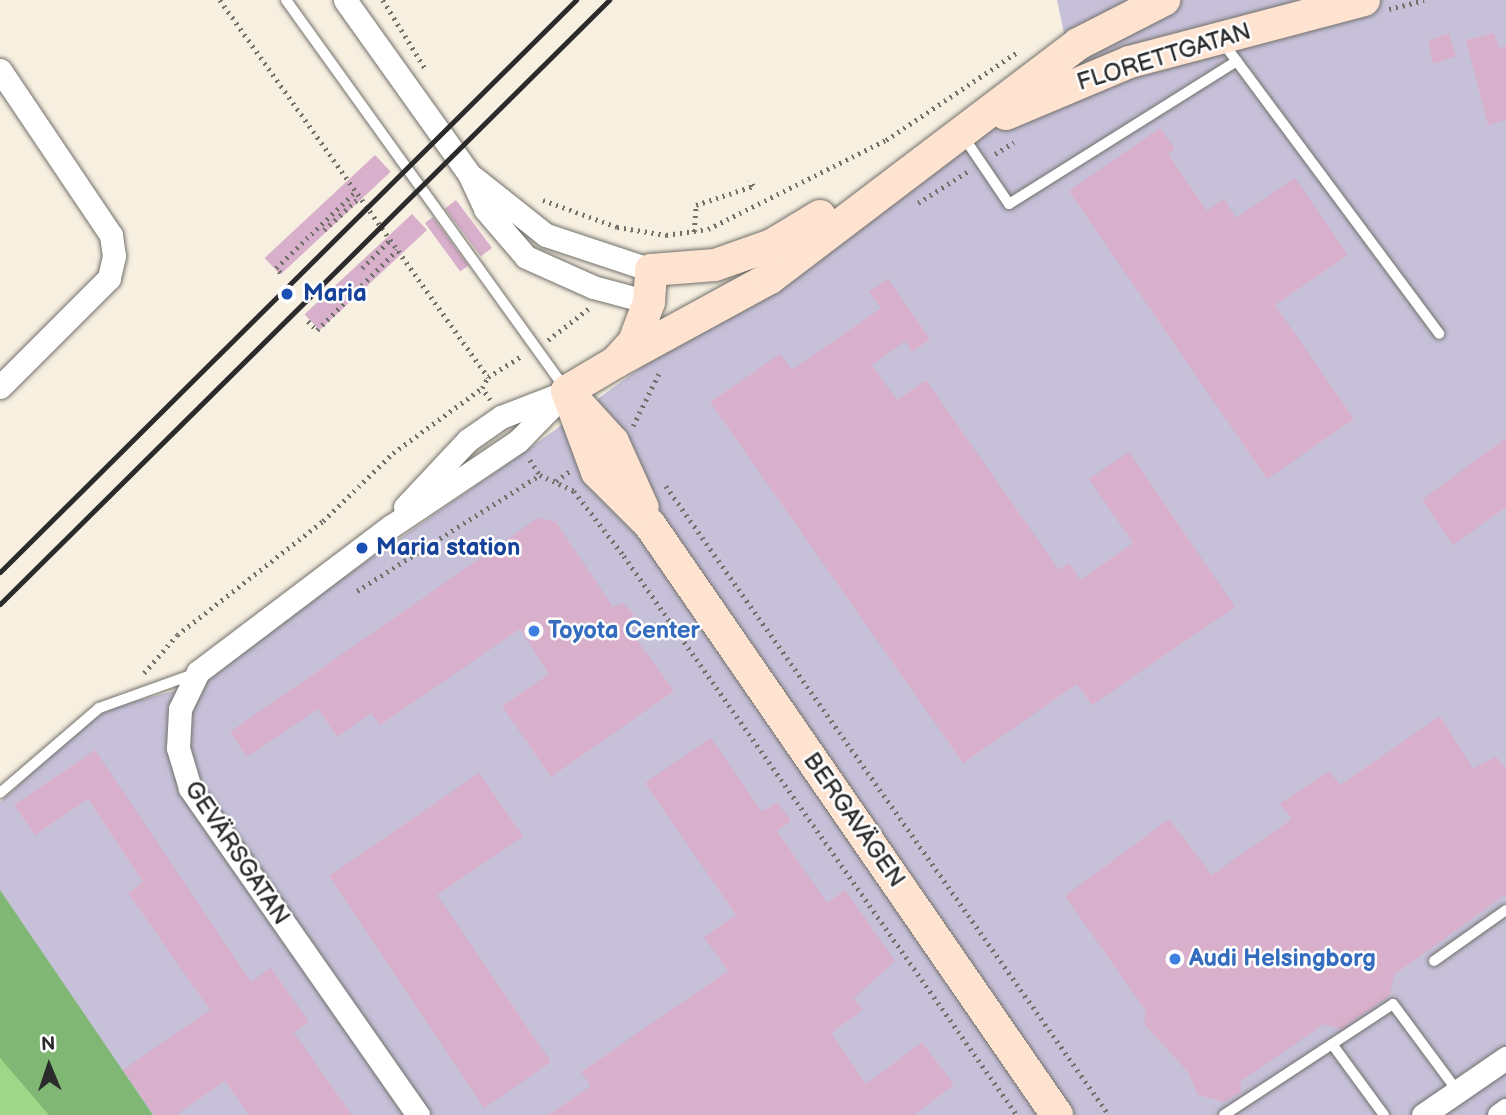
<!DOCTYPE html>
<meta charset="utf-8">
<style>
body{margin:0}
#map{position:relative;width:1506px;height:1115px;overflow:hidden;background:#f7f0e1;font-family:"Balsamiq Sans",sans-serif}
div>[style]{position:absolute}
.industrial>*{inset:0;background:#c6c0d9}
.green>*{inset:0;background:#a0d687}
.forest>*{inset:0;background:#80b774}
.building>*{inset:0;background:#d9b0cb;transform-origin:0 0}
.path>*{height:4.5px;margin-top:-2.25px;transform-origin:0;background:repeating-linear-gradient(90deg,#72706b 0 2px,transparent 0 7px)}
.roads{filter:drop-shadow(0 0 2px #72706b) drop-shadow(0 0 2px #72706b)}
.lane>*{height:10px;margin:-5px;padding:0 5px;transform-origin:5px;border-radius:5px;background:#fff}
.street>*{height:23px;margin:-11.5px;padding:0 11.5px;transform-origin:11.5px;border-radius:11.5px;background:#fff}
.secondary>*{height:32px;margin:-16px;padding:0 16px;transform-origin:16px;border-radius:16px;background:#fee3d1}
.rail>*{height:5px;margin:-2.5px;padding:0 2.5px;transform-origin:2.5px;border-radius:2.5px;background:#2b2b2b}
.dots>*{width:19px;height:19px;translate:-50% -50%;box-sizing:border-box;border:4px solid #fff;border-radius:50%}
span{translate:-50% -50%;white-space:nowrap;text-align:center;line-height:1.15;-webkit-text-stroke:5px #fff;paint-order:stroke}
.street-label{font-size:24px;color:#2b2b2b}
.transit-label{font-size:24px;color:#164399;font-weight:700}
.left{translate:0 -50%;text-align:left}
.shop-label{font-size:24px;color:#366cbe;font-weight:700}
.north{position:absolute;left:14px;top:1031px;width:70px;height:70px;-webkit-text-stroke:5px #fff;paint-order:stroke;rotate:358deg;font-size:19px;font-weight:700;line-height:28px;text-align:center;color:#2b2b2b}
.north::after{content:'';display:block;margin:auto;width:24px;height:32px;background:#2b2b2b;clip-path:polygon(50% 0,100% 100%,50% 72%,0 100%)}
</style>
<div id="map">
<div class="industrial">
<div style="clip-path:polygon(1057px 0,1506px 0,1506px 1115px,149px 1115px,0 894px,0 802px,87px 722px,116px 706px,182px 689px,523px 453px,1069px 57px)"></div>
</div>
<div class="green">
<div style="clip-path:polygon(0 1058px,31px 1088px,49px 1115px,0 1115px)"></div>
</div>
<div class="forest">
<div style="clip-path:polygon(0 890px,153px 1115px,49px 1115px,0 1058px)"></div>
</div>
<div class="building">
<div style="clip-path:polygon(1449px 33px,1456px 56px,1433px 64px,1428px 41px)"></div>
<div style="clip-path:polygon(1494px 33px,1499px 48px,1506px 46px,1506px 120px,1488px 125px,1466px 40px)"></div>
<div style="clip-path:polygon(1160px 128px,1175px 149px,1168px 154px,1207px 211px,1224px 199px,1236px 218px,1295px 178px,1348px 255px,1275px 305px,1354px 419px,1267px 479px,1069px 191px)"></div>
<div style="left:375px;top:155px;width:23px;height:151px;rotate:47deg"></div>
<div style="left:456px;top:200px;width:60px;height:14px;rotate:53deg"></div>
<div style="left:412px;top:214px;width:22px;height:147px;rotate:47deg"></div>
<div style="left:433px;top:217px;width:60px;height:10px;rotate:54deg"></div>
<div style="clip-path:polygon(888px 279px,930px 339px,912px 352px,905px 341px,872px 365px,897px 400px,926px 380px,1059px 570px,1069px 563px,1080px 580px,1133px 543px,1089px 479px,1129px 452px,1235px 607px,1092px 705px,1077px 684px,963px 763px,710px 402px,780px 354px,792px 370px,881px 308px,869px 292px)"></div>
<div style="clip-path:polygon(1506px 438px,1506px 507px,1453px 545px,1422px 500px)"></div>
<div style="clip-path:polygon(538px 518px,556px 522px,613px 607px,623px 603px,634px 615px,625px 624px,674px 691px,551px 777px,502px 706px,549px 674px,520px 629px,380px 725px,371px 713px,337px 737px,318px 709px,247px 757px,230px 732px)"></div>
<div style="clip-path:polygon(1440px 716px,1473px 769px,1496px 756px,1506px 770px,1506px 894px,1394px 975px,1390px 995px,1341px 1029px,1324px 1024px,1241px 1081px,1241px 1092px,1224px 1102px,1198px 1095px,1188px 1072px,1144px 1024px,1146px 1011px,1065px 896px,1169px 819px,1212px 875px,1292px 819px,1280px 804px,1329px 771px,1340px 785px)"></div>
<div style="clip-path:polygon(711px 738px,762px 812px,777px 802px,791px 821px,777px 831px,827px 903px,845px 890px,895px 961px,854px 998px,863px 1010px,831px 1033px,866px 1084px,922px 1042px,954px 1085px,914px 1115px,548px 1115px,591px 1086px,581px 1072px,728px 971px,704px 937px,736px 915px,645px 783px)"></div>
<div style="clip-path:polygon(95px 750px,251px 982px,271px 968px,309px 1022px,294px 1033px,352px 1115px,249px 1115px,225px 1081px,176px 1115px,154px 1115px,123px 1070px,210px 1010px,128px 893px,143px 882px,88px 799px,35px 835px,14px 805px)"></div>
<div style="clip-path:polygon(479px 773px,523px 836px,437px 895px,551px 1062px,484px 1108px,329px 876px)"></div>
</div>
<div class="path">
<div style="left:220px;top:0;width:463px;rotate:54.6deg"></div>
<div style="left:383px;top:0;width:80px;rotate:58.3deg"></div>
<div style="left:1389px;top:9px;width:36px;rotate:-14deg"></div>
<div style="left:995px;top:154px;width:22px;rotate:-32deg"></div>
<div style="left:543px;top:200px;width:79px;rotate:20deg"></div>
<div style="left:617px;top:227px;width:50px;rotate:9.3deg"></div>
<div style="left:666px;top:235px;width:42px;rotate:-8.1deg"></div>
<div style="left:708px;top:229px;width:199px;rotate:-26.6deg"></div>
<div style="left:886px;top:140px;width:160px;rotate:-33.8deg"></div>
<div style="left:918px;top:203px;width:58px;rotate:-32.3deg"></div>
<div style="left:324px;top:230px;width:49px;rotate:-42.5deg"></div>
<div style="left:694px;top:232px;width:27px;rotate:-86deg"></div>
<div style="left:696px;top:205px;width:60px;rotate:-18.4deg"></div>
<div style="left:753px;top:186px;width:7px;rotate:-124deg"></div>
<div style="left:362px;top:268px;width:40px;rotate:-45deg"></div>
<div style="left:280px;top:273px;width:6px;rotate:-129deg"></div>
<div style="left:276px;top:268px;width:111px;rotate:-43.9deg"></div>
<div style="left:308px;top:321px;width:13px;rotate:45deg"></div>
<div style="left:317px;top:330px;width:113px;rotate:-45deg"></div>
<div style="left:548px;top:340px;width:51px;rotate:-37.8deg"></div>
<div style="left:490px;top:400px;width:14px;rotate:-124deg"></div>
<div style="left:482px;top:388px;width:13px;rotate:-61deg"></div>
<div style="left:488px;top:377px;width:41px;rotate:-32.2deg"></div>
<div style="left:633px;top:426px;width:61px;rotate:-63.9deg"></div>
<div style="left:530px;top:460px;width:18px;rotate:56deg"></div>
<div style="left:540px;top:475px;width:38px;rotate:25deg"></div>
<div style="left:574px;top:491px;width:82px;rotate:52.4deg"></div>
<div style="left:624px;top:556px;width:683px;rotate:54.89deg"></div>
<div style="left:556px;top:481px;width:17px;rotate:-36deg"></div>
<div style="left:666px;top:486px;width:769px;rotate:54.84deg"></div>
<div style="left:357px;top:591px;width:217px;rotate:-32.4deg"></div>
<div style="left:144px;top:673px;width:50px;rotate:-49deg"></div>
<div style="left:177px;top:635px;width:185px;rotate:-38deg"></div>
<div style="left:323px;top:521px;width:98px;rotate:-44.2deg"></div>
<div style="left:393px;top:453px;width:110px;rotate:-36.1deg"></div>
</div>
<div class="roads">
<div class="lane">
<div style="left:286px;top:0;width:479px;rotate:54.3deg"></div>
<div style="left:1221px;top:40px;width:366px;rotate:53.4deg"></div>
<div style="left:963px;top:136px;width:82px;rotate:55.9deg"></div>
<div style="left:1009px;top:204px;width:269px;rotate:-32.1deg"></div>
<div style="left:0;top:793px;width:130px;rotate:-40.6deg"></div>
<div style="left:99px;top:708px;width:101px;rotate:-19.7deg"></div>
<div style="left:1434px;top:961px;width:88px;rotate:-35.3deg"></div>
<div style="left:1332px;top:1044px;width:88px;rotate:53.8deg"></div>
<div style="left:1224px;top:1115px;width:202px;rotate:-33.3deg"></div>
<div style="left:1393px;top:1004px;width:109px;rotate:53.5deg"></div>
</div>
<div class="street">
<div style="left:345px;top:0;width:214px;rotate:54.5deg"></div>
<div style="left:469px;top:174px;width:38px;rotate:65deg"></div>
<div style="left:485px;top:209px;width:63px;rotate:49.5deg"></div>
<div style="left:526px;top:257px;width:73px;rotate:24.1deg"></div>
<div style="left:593px;top:287px;width:58px;rotate:15deg"></div>
<div style="left:0;top:70px;width:199px;rotate:56.1deg"></div>
<div style="left:111px;top:235px;width:21px;rotate:82deg"></div>
<div style="left:114px;top:256px;width:23px;rotate:103deg"></div>
<div style="left:109px;top:278px;width:154px;rotate:135deg"></div>
<div style="left:474px;top:178px;width:92px;rotate:38.4deg"></div>
<div style="left:546px;top:235px;width:111px;rotate:18.4deg"></div>
<div style="left:405px;top:507px;width:92px;rotate:-46.8deg"></div>
<div style="left:468px;top:440px;width:40px;rotate:-34.9deg"></div>
<div style="left:501px;top:417px;width:61px;rotate:-21.1deg"></div>
<div style="left:418px;top:1115px;width:399px;rotate:-124.9deg"></div>
<div style="left:190px;top:788px;width:42px;rotate:-106.7deg"></div>
<div style="left:178px;top:748px;width:39px;rotate:-87deg"></div>
<div style="left:180px;top:709px;width:41px;rotate:-64.1deg"></div>
<div style="left:198px;top:672px;width:241px;rotate:-37.1deg"></div>
<div style="left:390px;top:527px;width:154px;rotate:-33.9deg"></div>
<div style="left:518px;top:441px;width:70px;rotate:-45.6deg"></div>
<div style="left:1423px;top:1115px;width:101px;rotate:-34.5deg"></div>
<div style="left:1499px;top:1115px;width:9px;rotate:-36deg"></div>
</div>
<div class="secondary">
<div style="left:1006px;top:114px;width:134px;rotate:-22.8deg"></div>
<div style="left:1130px;top:62px;width:242px;rotate:-14.8deg"></div>
<div style="left:616px;top:362px;width:175px;rotate:-28.6deg"></div>
<div style="left:770px;top:278px;width:387px;rotate:-37.2deg"></div>
<div style="left:1078px;top:44px;width:97px;rotate:-27.1deg"></div>
<div style="left:567px;top:391px;width:86px;rotate:69.7deg"></div>
<div style="left:597px;top:472px;width:75px;rotate:45deg"></div>
<div style="left:650px;top:525px;width:717px;rotate:55.4deg"></div>
<div style="left:567px;top:391px;width:57px;rotate:-30.6deg"></div>
<div style="left:616px;top:362px;width:27px;rotate:-48deg"></div>
<div style="left:634px;top:342px;width:43px;rotate:-69.4deg"></div>
<div style="left:649px;top:302px;width:32px;rotate:-86deg"></div>
<div style="left:651px;top:270px;width:64px;rotate:-4.5deg"></div>
<div style="left:715px;top:265px;width:60px;rotate:-19.3deg"></div>
<div style="left:772px;top:245px;width:56px;rotate:-31.1deg"></div>
<div style="left:574px;top:399px;width:58px;rotate:47.8deg"></div>
<div style="left:613px;top:442px;width:72px;rotate:65.6deg"></div>
</div>
</div>
<div class="rail">
<div style="left:0;top:572px;width:812px;rotate:-44.8deg"></div>
<div style="left:0;top:604px;width:858px;rotate:-44.76deg"></div>
</div>
<div class="dots">
<div style="left:287px;top:294px;background:#1a4fb4"></div>
<div style="left:362px;top:548px;background:#1a4fb4"></div>
<div style="left:534px;top:631px;background:#3f7fe0"></div>
<div style="left:1175px;top:959px;background:#3f7fe0"></div>
</div>
<div class="street-label">
<span style="left:1164px;top:57px;rotate:-17deg">FLORETTGATAN</span>
<span style="left:854px;top:820px;rotate:55deg">BERGAVÄGEN</span>
<span style="left:237px;top:853px;rotate:56deg">GEVÄRSGATAN</span>
</div>
<div class="transit-label">
<span class="left" style="left:303px;top:294px">Maria</span>
<span class="left" style="left:376px;top:548px">Maria station</span>
</div>
<div class="shop-label">
<span class="left" style="left:548px;top:631px">Toyota Center</span>
<span class="left" style="left:1189px;top:959px">Audi Helsingborg</span>
</div>
<div class="north">N</div>
</div>
